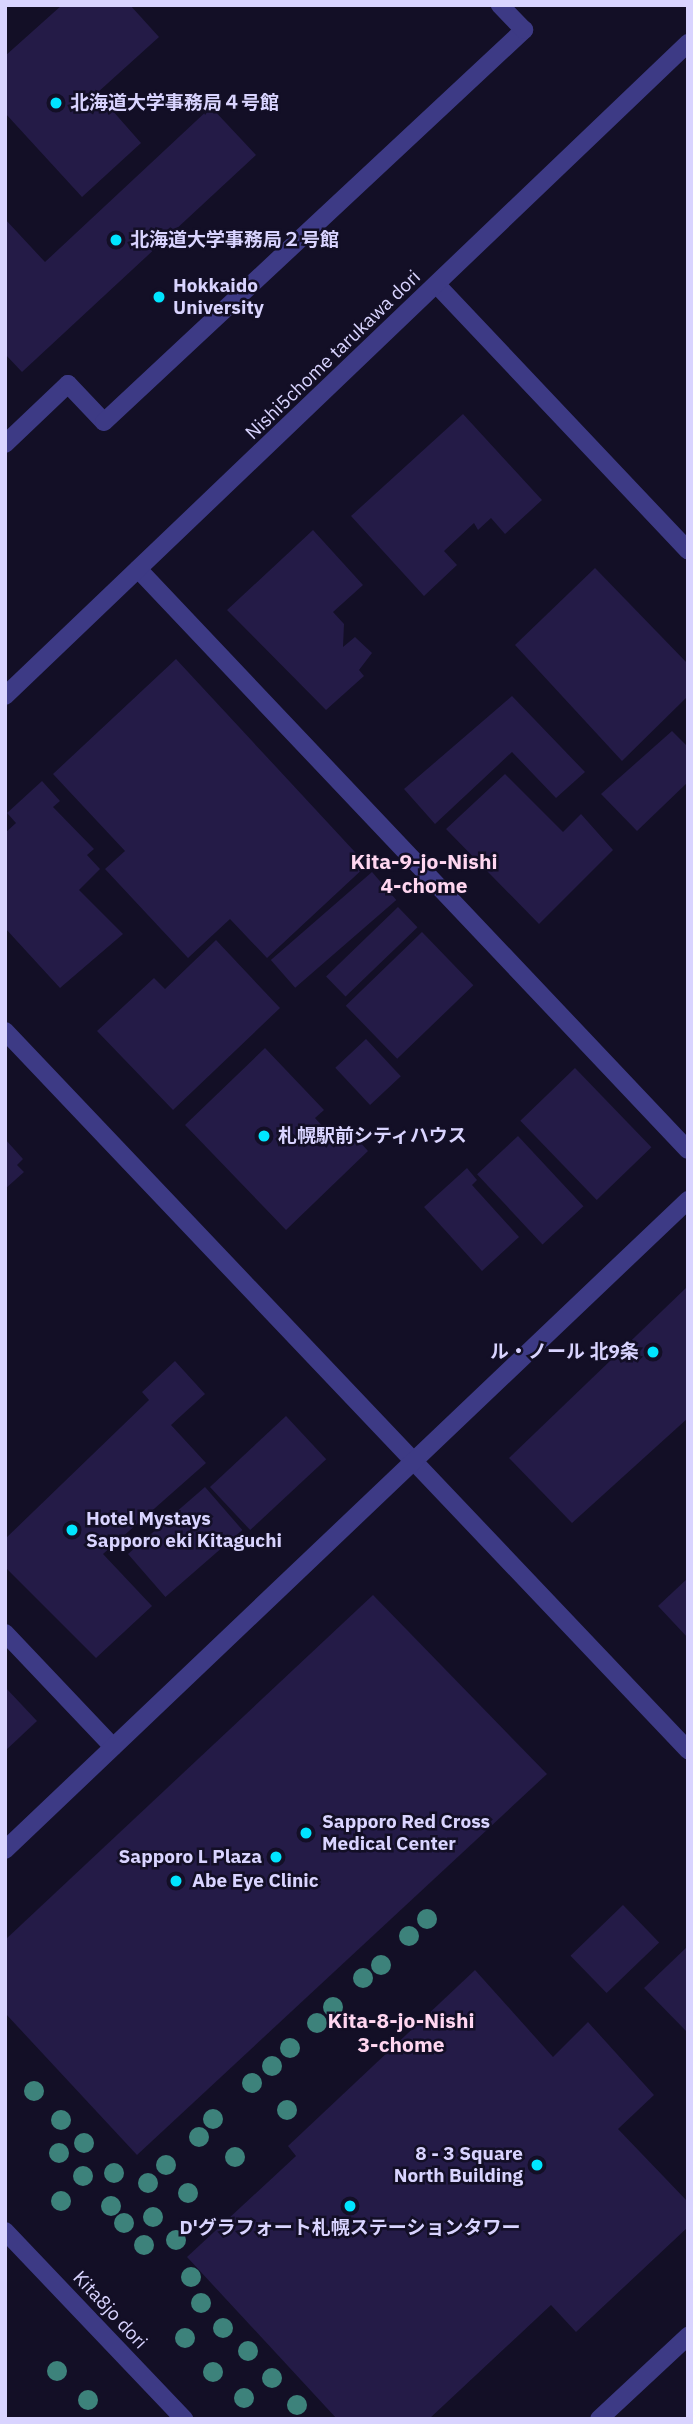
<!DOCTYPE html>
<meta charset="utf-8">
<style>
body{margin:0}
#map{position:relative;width:693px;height:2424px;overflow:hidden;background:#130f26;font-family:"IBM Plex Sans","Noto Sans JP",sans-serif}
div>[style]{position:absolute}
.building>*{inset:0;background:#241b47;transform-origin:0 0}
.service>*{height:18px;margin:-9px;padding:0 9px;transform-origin:9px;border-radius:9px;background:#3d3a85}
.minor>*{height:18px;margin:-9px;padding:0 9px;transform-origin:9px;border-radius:9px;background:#3d3a85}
.tertiary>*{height:18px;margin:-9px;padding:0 9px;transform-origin:9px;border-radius:9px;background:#3d3a85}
.trees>*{width:20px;height:20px;margin:-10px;border-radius:50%;background:#3d827b}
.dots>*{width:19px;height:19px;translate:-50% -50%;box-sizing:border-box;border:4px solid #130f26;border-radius:50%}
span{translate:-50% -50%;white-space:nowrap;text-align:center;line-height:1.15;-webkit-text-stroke:5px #130f26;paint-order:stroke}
.poi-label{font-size:19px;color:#d9d4ff;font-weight:700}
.left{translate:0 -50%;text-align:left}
.right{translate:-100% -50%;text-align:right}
.street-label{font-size:19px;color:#d9d4ff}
.neighbourhood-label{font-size:21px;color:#ffd6f0;font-weight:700}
.frame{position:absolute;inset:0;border:7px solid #d9d4ff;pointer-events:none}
</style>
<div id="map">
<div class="building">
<div style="clip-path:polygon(62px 5px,130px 5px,159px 37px,97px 93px,141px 143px,82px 197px,5px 113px,5px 56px)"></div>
<div style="clip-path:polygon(211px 107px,256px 155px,22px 372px,5px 354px,5px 219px,45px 262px)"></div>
<div style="clip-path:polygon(463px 414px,542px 500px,505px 534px,491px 518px,478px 530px,474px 523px,444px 551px,457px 565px,424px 596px,351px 516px)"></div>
<div style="clip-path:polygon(313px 530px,363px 585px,333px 612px,344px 624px,343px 647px,355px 637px,372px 653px,359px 670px,364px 676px,326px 710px,227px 610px)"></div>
<div style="clip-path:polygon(595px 568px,688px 664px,688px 696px,622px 761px,515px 645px)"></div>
<div style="clip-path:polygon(176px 659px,367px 865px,267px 958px,230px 919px,188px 958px,105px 869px,125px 851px,53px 774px)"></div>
<div style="clip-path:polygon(512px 696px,585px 772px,556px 798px,512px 752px,435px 824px,404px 789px)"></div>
<div style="clip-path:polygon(672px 731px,688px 747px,688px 782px,637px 831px,601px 794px)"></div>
<div style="clip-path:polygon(505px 774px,563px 832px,581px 814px,613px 850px,539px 924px,446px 829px)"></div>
<div style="clip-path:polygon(42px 781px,60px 801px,53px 807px,94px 849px,87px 855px,100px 869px,79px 890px,123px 934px,60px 988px,5px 928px,5px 833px,16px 823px,7px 813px)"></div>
<div style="left:372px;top:872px;width:37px;height:134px;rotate:49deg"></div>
<div style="left:398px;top:907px;width:28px;height:100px;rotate:46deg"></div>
<div style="left:422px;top:932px;width:74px;height:106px;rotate:46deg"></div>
<div style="clip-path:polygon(216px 940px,280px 1008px,173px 1110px,97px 1031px,154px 978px,165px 989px)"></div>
<div style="left:366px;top:1039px;width:51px;height:42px;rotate:47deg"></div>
<div style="clip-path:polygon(265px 1048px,324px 1110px,315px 1118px,337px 1142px,349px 1130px,368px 1151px,286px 1230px,185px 1125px)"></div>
<div style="left:575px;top:1068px;width:110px;height:76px;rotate:46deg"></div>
<div style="left:518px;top:1136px;width:96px;height:56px;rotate:47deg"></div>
<div style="clip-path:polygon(5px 1139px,23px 1159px,17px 1165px,24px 1172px,5px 1189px)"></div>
<div style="clip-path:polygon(467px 1168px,477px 1180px,472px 1185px,519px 1237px,482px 1271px,424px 1207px)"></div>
<div style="clip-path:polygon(688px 1286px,688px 1418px,572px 1523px,509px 1458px)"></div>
<div style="clip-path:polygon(175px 1361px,205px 1394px,171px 1425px,206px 1463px,103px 1554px,152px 1606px,96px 1658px,5px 1567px,5px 1539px,149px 1400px,142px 1392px)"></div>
<div style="left:286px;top:1416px;width:59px;height:104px;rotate:47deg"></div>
<div style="left:205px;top:1487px;width:57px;height:102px;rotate:49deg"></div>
<div style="clip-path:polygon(688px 1578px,688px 1638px,658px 1606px)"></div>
<div style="clip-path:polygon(373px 1595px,547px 1774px,137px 2155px,5px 2013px,5px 1940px)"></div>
<div style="clip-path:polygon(5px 1687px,37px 1721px,5px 1751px)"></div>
<div style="left:623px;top:1905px;width:52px;height:73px;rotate:46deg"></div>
<div style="clip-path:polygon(688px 1946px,688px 2033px,644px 1988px)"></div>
<div style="clip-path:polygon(475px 1970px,553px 2057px,588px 2022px,654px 2095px,618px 2129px,688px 2202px,688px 2227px,576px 2332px,551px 2305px,429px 2419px,337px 2419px,187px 2257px,296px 2156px,288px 2146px)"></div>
</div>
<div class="service">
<div style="left:5px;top:444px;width:87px;rotate:-43.6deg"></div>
<div style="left:68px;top:384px;width:52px;rotate:46.5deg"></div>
<div style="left:104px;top:422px;width:575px;rotate:-43.03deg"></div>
<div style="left:524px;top:30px;width:35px;rotate:-134deg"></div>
</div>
<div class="minor">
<div style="left:138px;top:569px;width:800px;rotate:46.57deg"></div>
<div style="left:5px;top:1633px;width:157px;rotate:46.5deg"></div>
</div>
<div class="tertiary">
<div style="left:437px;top:285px;width:365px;rotate:46.6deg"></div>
<div style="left:5px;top:696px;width:945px;rotate:-43.71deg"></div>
<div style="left:5px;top:1031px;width:992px;rotate:46.47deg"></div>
<div style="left:5px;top:1850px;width:943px;rotate:-43.58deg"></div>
<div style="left:5px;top:2231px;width:260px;rotate:46.4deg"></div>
<div style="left:599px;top:2419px;width:122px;rotate:-43deg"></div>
</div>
<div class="trees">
<div style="left:427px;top:1919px"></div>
<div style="left:409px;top:1936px"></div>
<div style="left:381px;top:1965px"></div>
<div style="left:363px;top:1978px"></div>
<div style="left:333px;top:2007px"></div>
<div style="left:317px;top:2023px"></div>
<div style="left:290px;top:2048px"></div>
<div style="left:272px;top:2066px"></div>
<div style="left:252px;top:2083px"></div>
<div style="left:34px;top:2091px"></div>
<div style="left:287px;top:2110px"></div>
<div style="left:213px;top:2119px"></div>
<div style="left:61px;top:2120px"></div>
<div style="left:199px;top:2137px"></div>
<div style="left:84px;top:2143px"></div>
<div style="left:59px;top:2153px"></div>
<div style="left:235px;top:2157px"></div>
<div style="left:166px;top:2165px"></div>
<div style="left:114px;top:2173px"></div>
<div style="left:83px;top:2176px"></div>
<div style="left:148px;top:2183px"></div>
<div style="left:188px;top:2193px"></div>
<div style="left:61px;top:2201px"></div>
<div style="left:111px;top:2206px"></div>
<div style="left:153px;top:2217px"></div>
<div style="left:124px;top:2223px"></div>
<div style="left:176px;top:2240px"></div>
<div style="left:144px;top:2245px"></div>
<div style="left:191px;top:2277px"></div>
<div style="left:201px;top:2303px"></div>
<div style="left:223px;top:2328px"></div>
<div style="left:185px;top:2338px"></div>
<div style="left:248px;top:2351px"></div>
<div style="left:57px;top:2371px"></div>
<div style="left:213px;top:2372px"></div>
<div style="left:272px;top:2378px"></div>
<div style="left:244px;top:2398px"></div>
<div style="left:88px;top:2400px"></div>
<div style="left:297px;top:2405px"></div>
</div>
<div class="dots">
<div style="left:56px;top:103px;background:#00e5ff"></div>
<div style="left:116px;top:240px;background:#00e5ff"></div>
<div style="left:159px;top:297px;background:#00e5ff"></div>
<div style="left:264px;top:1136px;background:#00e5ff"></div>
<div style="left:653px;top:1352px;background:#00e5ff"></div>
<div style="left:72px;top:1530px;background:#00e5ff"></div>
<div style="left:306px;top:1833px;background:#00e5ff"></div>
<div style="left:276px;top:1857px;background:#00e5ff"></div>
<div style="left:176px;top:1881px;background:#00e5ff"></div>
<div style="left:537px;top:2165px;background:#00e5ff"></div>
<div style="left:350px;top:2206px;background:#00e5ff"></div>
</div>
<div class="poi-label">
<span class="left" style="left:70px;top:103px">北海道大学事務局４号館</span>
<span class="left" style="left:130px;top:240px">北海道大学事務局２号館</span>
<span class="left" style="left:173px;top:297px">Hokkaido<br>University</span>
<span class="left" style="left:278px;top:1136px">札幌駅前シティハウス</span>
<span class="right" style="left:639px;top:1352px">ル・ノール 北9条</span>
<span class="left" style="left:86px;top:1530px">Hotel Mystays<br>Sapporo eki Kitaguchi</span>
<span class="left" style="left:322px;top:1833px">Sapporo Red Cross<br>Medical Center</span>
<span class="right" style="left:262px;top:1857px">Sapporo L Plaza</span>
<span class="left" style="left:192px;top:1881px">Abe Eye Clinic</span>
<span class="right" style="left:523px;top:2165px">8 - 3 Square<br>North Building</span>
<span style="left:350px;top:2228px">D'グラフォート札幌ステーションタワー</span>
</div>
<div class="street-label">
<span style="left:333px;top:355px;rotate:-44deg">Nishi5chome tarukawa dori</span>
<span style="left:110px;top:2310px;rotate:47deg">Kita8jo dori</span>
</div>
<div class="neighbourhood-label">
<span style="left:424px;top:873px">Kita-9-jo-Nishi<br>4-chome</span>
<span style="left:401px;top:2032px">Kita-8-jo-Nishi<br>3-chome</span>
</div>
<div class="frame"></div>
</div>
